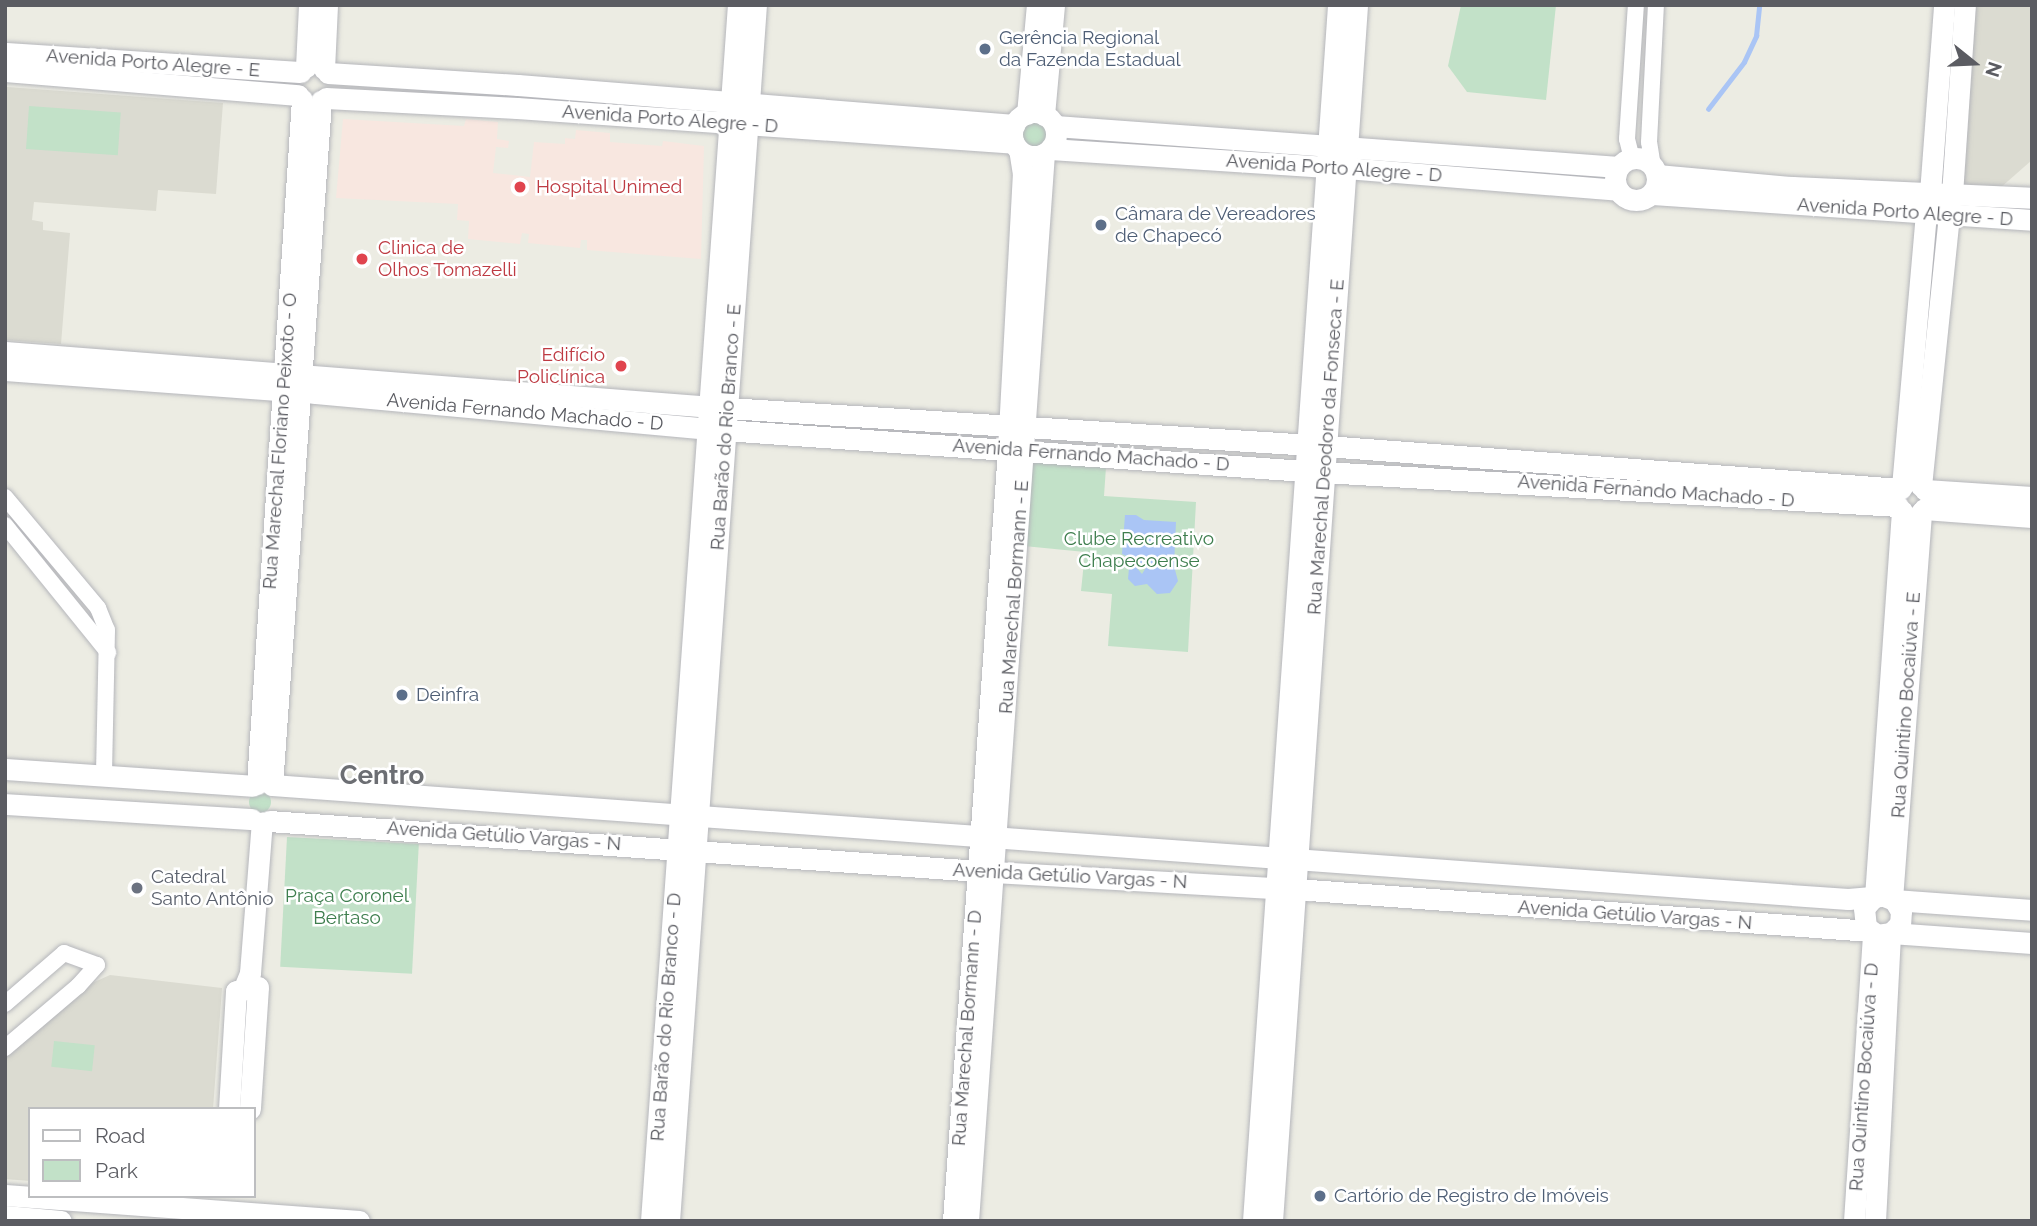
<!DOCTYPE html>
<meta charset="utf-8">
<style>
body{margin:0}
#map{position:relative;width:2037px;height:1226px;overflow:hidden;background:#ecece3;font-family:Raleway,sans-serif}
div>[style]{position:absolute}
.education>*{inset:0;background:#dbdbd1}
.medical>*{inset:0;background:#f8e7e0}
.green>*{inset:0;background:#c2e1c8;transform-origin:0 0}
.round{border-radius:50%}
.water>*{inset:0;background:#aac5f5}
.stream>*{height:4.5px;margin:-2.25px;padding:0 2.25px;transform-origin:2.25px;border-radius:2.25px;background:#aac5f5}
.roads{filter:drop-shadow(0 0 2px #b5b6bb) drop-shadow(0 0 2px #b5b6bb)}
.minor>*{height:16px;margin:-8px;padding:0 8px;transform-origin:8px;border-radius:8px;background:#fff}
.tertiary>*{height:21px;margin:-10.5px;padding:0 10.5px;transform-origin:10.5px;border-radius:10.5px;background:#fff}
.tertiary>.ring{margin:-10.5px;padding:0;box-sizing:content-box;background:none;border:21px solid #fff;border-radius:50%}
.dots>*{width:19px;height:19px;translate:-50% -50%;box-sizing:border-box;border:4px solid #fff;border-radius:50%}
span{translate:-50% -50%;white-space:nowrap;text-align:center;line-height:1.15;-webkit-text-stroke:5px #fff;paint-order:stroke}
.service-label{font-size:19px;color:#4e5e75}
.left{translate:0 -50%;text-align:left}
.street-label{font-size:19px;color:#5b5c62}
.health-label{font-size:19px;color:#be3a42}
.right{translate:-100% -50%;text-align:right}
.park-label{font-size:19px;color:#3e7e4e}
.worship-label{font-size:19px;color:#5b616d}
.district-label{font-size:26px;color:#6c6e73;font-weight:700}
.frame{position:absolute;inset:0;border:7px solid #5b5c62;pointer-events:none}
.legend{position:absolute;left:28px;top:1107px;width:228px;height:91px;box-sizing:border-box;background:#fff;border:2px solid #bdbec0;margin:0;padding:9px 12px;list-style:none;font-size:21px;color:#5b5c62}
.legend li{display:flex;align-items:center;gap:14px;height:35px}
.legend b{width:35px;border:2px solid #bdbec0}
.north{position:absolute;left:1939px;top:28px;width:70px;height:70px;-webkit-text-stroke:5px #fff;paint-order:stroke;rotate:108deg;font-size:19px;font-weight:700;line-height:28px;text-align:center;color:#5b5c62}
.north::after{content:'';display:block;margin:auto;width:24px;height:32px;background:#5b5c62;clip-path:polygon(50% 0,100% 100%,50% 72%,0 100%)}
</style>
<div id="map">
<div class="education">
<div style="clip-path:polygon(1969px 5px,2032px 5px,2032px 160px,1999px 189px,1956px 185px)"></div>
<div style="clip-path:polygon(7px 87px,223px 103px,216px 194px,158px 190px,156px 211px,34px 202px,32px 220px,43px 222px,43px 230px,70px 233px,61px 344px,5px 340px)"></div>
<div style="clip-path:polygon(110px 975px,222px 988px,213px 1109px,30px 1109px,30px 1181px,5px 1179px,5px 1058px,90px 984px)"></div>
</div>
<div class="medical">
<div style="clip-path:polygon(343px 119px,464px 126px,466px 119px,498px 122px,497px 139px,509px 141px,508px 148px,496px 147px,493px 173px,530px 177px,534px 142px,565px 144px,565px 138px,575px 139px,576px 130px,610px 133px,610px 142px,662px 146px,663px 141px,704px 146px,701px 259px,587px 250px,587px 240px,581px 240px,580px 248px,528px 243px,529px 234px,522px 233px,520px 244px,468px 239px,469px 221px,457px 220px,458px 204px,336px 198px)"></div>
</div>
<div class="green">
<div style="clip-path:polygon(1461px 5px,1556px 5px,1546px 100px,1467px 92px,1448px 66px)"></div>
<div style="left:29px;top:106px;width:92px;height:43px;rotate:4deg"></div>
<div class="round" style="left:1020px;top:121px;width:28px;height:28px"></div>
<div style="clip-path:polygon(1031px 461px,1106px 467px,1104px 496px,1196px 502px,1188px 652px,1108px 646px,1112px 594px,1081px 591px,1085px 552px,1024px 546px)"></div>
<div class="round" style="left:249px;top:791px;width:22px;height:22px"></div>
<div style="left:287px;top:837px;width:132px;height:130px;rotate:3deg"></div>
<div style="left:54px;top:1041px;width:41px;height:26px;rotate:6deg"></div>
</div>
<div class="water">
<div style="clip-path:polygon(1125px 515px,1136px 515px,1144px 520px,1176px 522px,1174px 566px,1178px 581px,1170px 593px,1157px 594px,1147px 584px,1135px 586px,1128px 579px,1129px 568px,1135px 566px,1142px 574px,1147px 566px,1122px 554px)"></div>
</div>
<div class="stream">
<div style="left:1708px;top:109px;width:59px;rotate:-52.5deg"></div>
<div style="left:1744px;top:62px;width:29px;rotate:-65deg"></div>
<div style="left:1756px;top:36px;width:31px;rotate:-84deg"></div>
</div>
<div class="roads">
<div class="minor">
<div style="left:1632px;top:159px;width:21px;rotate:-104deg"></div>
<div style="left:1627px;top:139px;width:134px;rotate:-86.2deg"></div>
<div style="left:1653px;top:167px;width:25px;rotate:-99deg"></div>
<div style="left:1649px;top:142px;width:137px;rotate:-87.1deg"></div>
<div style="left:5px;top:497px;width:145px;rotate:50deg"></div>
<div style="left:98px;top:608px;width:24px;rotate:68deg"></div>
<div style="left:107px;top:630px;width:147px;rotate:91.2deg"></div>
<div style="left:5px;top:525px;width:164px;rotate:51deg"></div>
<div style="left:5px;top:1004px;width:78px;rotate:-40.8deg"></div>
<div style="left:64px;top:953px;width:35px;rotate:20deg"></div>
<div style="left:97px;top:965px;width:28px;rotate:132deg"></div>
<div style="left:78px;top:986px;width:96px;rotate:139.7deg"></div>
</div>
<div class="tertiary">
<div style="left:5px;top:53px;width:296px;rotate:3.7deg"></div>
<div style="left:306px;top:67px;width:62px;rotate:-87.2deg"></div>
<div style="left:324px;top:69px;width:64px;rotate:-87.3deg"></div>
<div style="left:5px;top:71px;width:294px;rotate:4.7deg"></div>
<div style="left:328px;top:73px;width:190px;rotate:3.6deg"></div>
<div style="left:518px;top:85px;width:498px;rotate:4.6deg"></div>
<div style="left:326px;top:98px;width:191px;rotate:3deg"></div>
<div style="left:517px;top:108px;width:498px;rotate:4deg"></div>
<div class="ring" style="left:1012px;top:112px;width:23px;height:23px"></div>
<div style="left:1027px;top:114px;width:109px;rotate:-84.8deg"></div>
<div style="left:1044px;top:115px;width:110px;rotate:-84.8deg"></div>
<div style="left:1055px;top:126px;width:565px;rotate:4.16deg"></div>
<div style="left:1050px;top:149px;width:297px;rotate:3.7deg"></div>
<div style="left:1346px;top:168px;width:273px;rotate:4.6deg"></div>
<div class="ring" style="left:1615px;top:158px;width:21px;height:21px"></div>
<div style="left:1657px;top:175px;width:136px;rotate:5.1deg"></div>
<div style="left:1792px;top:187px;width:240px;rotate:2.6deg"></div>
<div style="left:1930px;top:193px;width:189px;rotate:-85.7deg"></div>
<div style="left:1652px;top:194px;width:381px;rotate:3.9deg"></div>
<div style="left:1952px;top:194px;width:189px;rotate:-86.1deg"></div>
<div style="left:5px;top:352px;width:709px;rotate:4.45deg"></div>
<div style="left:712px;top:407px;width:615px;rotate:3.63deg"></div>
<div style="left:1326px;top:446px;width:576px;rotate:4.28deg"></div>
<div style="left:5px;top:370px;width:311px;rotate:4.2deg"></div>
<div style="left:315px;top:393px;width:397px;rotate:5.2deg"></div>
<div style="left:710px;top:429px;width:581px;rotate:4.04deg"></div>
<div style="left:1290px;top:470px;width:609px;rotate:3.39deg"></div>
<div style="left:1921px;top:486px;width:272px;rotate:-84.1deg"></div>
<div style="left:1902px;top:487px;width:274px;rotate:-85deg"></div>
<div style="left:1925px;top:490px;width:107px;rotate:3.7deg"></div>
<div style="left:1924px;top:509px;width:108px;rotate:4.2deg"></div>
<div style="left:5px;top:769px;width:248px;rotate:3.9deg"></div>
<div style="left:257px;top:784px;width:686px;rotate:-86.24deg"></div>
<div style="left:272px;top:785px;width:1580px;rotate:4.14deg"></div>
<div style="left:1848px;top:899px;width:36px;rotate:-5deg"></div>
<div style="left:1884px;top:896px;width:11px;rotate:22deg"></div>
<div style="left:1894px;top:900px;width:13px;rotate:58deg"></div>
<div style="left:1901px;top:911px;width:13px;rotate:94deg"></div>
<div style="left:1900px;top:924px;width:13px;rotate:135deg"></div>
<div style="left:1891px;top:933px;width:14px;rotate:172deg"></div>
<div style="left:1877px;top:935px;width:14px;rotate:-144deg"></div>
<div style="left:1866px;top:927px;width:19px;rotate:-96deg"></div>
<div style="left:1864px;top:908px;width:12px;rotate:-48deg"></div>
<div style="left:272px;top:785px;width:686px;rotate:-85.9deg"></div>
<div style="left:5px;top:804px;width:247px;rotate:3.5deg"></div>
<div style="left:269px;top:821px;width:711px;rotate:4.03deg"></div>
<div style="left:978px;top:871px;width:332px;rotate:3.3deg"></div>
<div style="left:1309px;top:890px;width:562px;rotate:4.18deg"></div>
<div style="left:1875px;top:897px;width:387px;rotate:-86deg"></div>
<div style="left:1892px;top:899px;width:388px;rotate:-85.7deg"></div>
<div style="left:1894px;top:900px;width:138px;rotate:4.1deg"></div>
<div style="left:1891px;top:933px;width:141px;rotate:4.1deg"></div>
<div style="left:244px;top:988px;width:16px;rotate:-68deg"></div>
<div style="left:250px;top:973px;width:151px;rotate:-85.5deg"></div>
<div style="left:229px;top:1109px;width:118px;rotate:-86.6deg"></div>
<div style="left:236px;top:991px;width:22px;rotate:-10deg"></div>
<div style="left:258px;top:987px;width:122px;rotate:93.8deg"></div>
<div style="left:5px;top:1195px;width:355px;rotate:4.2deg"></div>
<div style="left:5px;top:1216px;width:56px;rotate:5.1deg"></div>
<div style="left:651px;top:1221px;width:1219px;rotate:-85.91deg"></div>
<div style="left:669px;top:1221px;width:1219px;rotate:-85.91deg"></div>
<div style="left:953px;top:1221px;width:774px;rotate:-85.92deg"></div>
<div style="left:1008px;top:449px;width:275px;rotate:-86.9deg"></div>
<div style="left:1023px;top:174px;width:24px;rotate:-99deg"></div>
<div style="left:968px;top:1221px;width:1070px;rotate:-85.93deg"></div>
<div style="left:1253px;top:1221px;width:1219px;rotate:-86deg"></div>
<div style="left:1272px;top:1221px;width:1219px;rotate:-86deg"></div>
<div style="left:1854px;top:1221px;width:289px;rotate:-86.2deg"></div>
<div style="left:1875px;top:1221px;width:287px;rotate:-87deg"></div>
</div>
</div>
<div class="dots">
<div style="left:985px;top:49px;background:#5c6f8a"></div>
<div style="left:520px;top:187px;background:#e0444e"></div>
<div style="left:1101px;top:225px;background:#5c6f8a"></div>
<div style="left:362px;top:259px;background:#e0444e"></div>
<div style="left:621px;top:366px;background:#e0444e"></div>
<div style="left:402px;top:695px;background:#5c6f8a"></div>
<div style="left:137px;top:888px;background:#6b7280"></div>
<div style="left:1320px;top:1196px;background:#5c6f8a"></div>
</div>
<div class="service-label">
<span class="left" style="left:999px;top:49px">Gerência Regional<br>da Fazenda Estadual</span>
<span class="left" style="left:1115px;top:225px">Câmara de Vereadores<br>de Chapecó</span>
<span class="left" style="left:416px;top:695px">Deinfra</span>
<span class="left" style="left:1334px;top:1196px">Cartório de Registro de Imóveis</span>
</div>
<div class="street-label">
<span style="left:153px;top:63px;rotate:4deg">Avenida Porto Alegre - E</span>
<span style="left:670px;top:119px;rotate:4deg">Avenida Porto Alegre - D</span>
<span style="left:1334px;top:168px;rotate:4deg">Avenida Porto Alegre - D</span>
<span style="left:1905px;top:212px;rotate:4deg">Avenida Porto Alegre - D</span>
<span style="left:525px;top:412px;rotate:5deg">Avenida Fernando Machado - D</span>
<span style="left:726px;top:427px;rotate:-86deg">Rua Barão do Rio Branco - E</span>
<span style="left:280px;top:441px;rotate:-86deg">Rua Marechal Floriano Peixoto - O</span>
<span style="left:1326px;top:447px;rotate:-86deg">Rua Marechal Deodoro da Fonseca - E</span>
<span style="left:1091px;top:455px;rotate:4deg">Avenida Fernando Machado - D</span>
<span style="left:1656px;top:491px;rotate:4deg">Avenida Fernando Machado - D</span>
<span style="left:1014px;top:597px;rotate:-86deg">Rua Marechal Bormann - E</span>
<span style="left:1906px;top:705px;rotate:-86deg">Rua Quintino Bocaiúva - E</span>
<span style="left:504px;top:836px;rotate:4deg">Avenida Getúlio Vargas - N</span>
<span style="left:1070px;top:876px;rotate:3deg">Avenida Getúlio Vargas - N</span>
<span style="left:1635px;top:915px;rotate:4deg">Avenida Getúlio Vargas - N</span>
<span style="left:666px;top:1017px;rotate:-86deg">Rua Barão do Rio Branco - D</span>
<span style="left:967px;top:1028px;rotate:-86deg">Rua Marechal Bormann - D</span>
<span style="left:1864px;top:1077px;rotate:-86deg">Rua Quintino Bocaiúva - D</span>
</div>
<div class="health-label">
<span class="left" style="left:536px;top:187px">Hospital Unimed</span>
<span class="left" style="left:378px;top:259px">Clinica de<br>Olhos Tomazelli</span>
<span class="right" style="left:605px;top:366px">Edifício<br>Policlínica</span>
</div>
<div class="park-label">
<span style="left:1139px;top:550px">Clube Recreativo<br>Chapecoense</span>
<span style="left:347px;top:907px">Praça Coronel<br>Bertaso</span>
</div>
<div class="worship-label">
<span class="left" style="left:151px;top:888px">Catedral<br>Santo Antônio</span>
</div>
<div class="district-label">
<span style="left:382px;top:776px">Centro</span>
</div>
<div class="frame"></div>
<ul class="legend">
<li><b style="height:9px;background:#fff"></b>Road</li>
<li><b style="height:19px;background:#c2e1c8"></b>Park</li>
</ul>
<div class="north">N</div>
</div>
